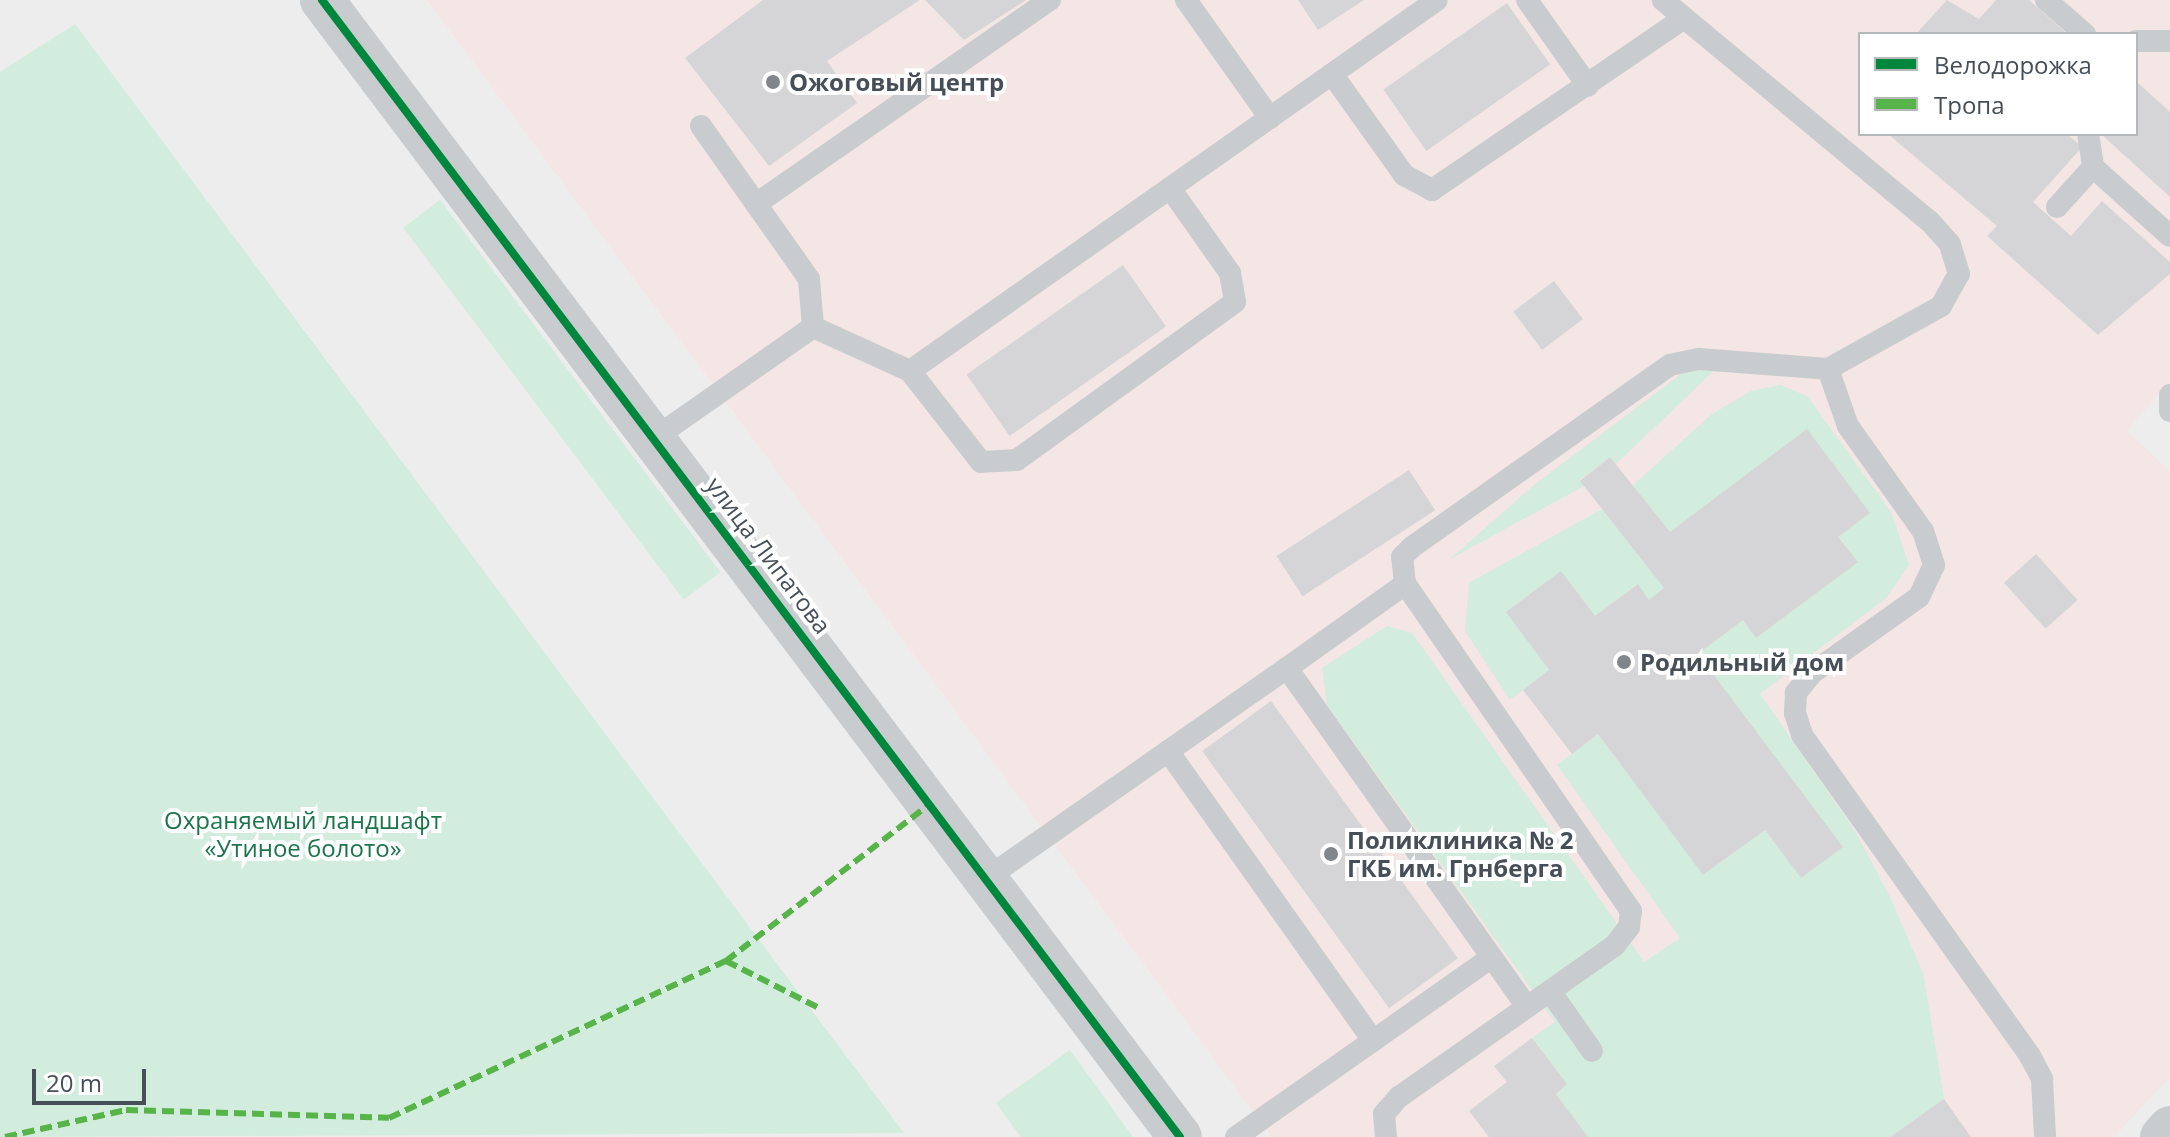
<!DOCTYPE html>
<meta charset="utf-8">
<style>
body{margin:0}
#map{position:relative;width:2170px;height:1137px;overflow:hidden;background:#eeeded;font-family:"Open Sans",sans-serif}
div>[style]{position:absolute}
.medical>*{inset:0;background:#f4e6e4}
.green>*{inset:0;background:#d2ecdd;transform-origin:0 0}
.building>*{inset:0;background:#d5d5d7;transform-origin:0 0}
.service>*{height:22px;margin:-11px;padding:0 11px;transform-origin:11px;border-radius:11px;background:#c9ccce}
.minor>*{height:44px;margin:-22px;padding:0 22px;transform-origin:22px;border-radius:22px;background:#c9ccce}
.tertiary>*{height:44px;margin:-22px;padding:0 22px;transform-origin:22px;border-radius:22px;background:#c9ccce}
.quiet>*{height:6px;margin-top:-3px;transform-origin:0;background:repeating-linear-gradient(90deg,#57b448 0 12px,transparent 0 18px)}
.cycleway>*{height:8px;margin:-4px;padding:0 4px;transform-origin:4px;border-radius:4px;background:#00873e}
.dots>*{width:22px;height:22px;translate:-50% -50%;box-sizing:border-box;border:4px solid #fff;border-radius:50%}
span{translate:-50% -50%;white-space:nowrap;text-align:center;line-height:1.15;-webkit-text-stroke:8px #fff;paint-order:stroke}
.poi-label{font-size:24px;color:#464f58;font-weight:700}
.left{translate:0 -50%;text-align:left}
.street-label{font-size:24px;color:#464f58}
.park-label{font-size:24px;color:#1b754b}
.legend{position:absolute;left:1858px;top:32px;width:280px;height:104px;box-sizing:border-box;background:#fff;border:2px solid #b5b9bc;margin:0;padding:10px 14px;list-style:none;font-size:24px;color:#464f58}
.legend li{display:flex;align-items:center;gap:16px;height:40px}
.legend b{width:40px;border:2px solid #b5b9bc}
.scale{position:absolute;left:32px;top:1069px;width:114px;height:36px;box-sizing:border-box;border:4px solid #464f58;border-top:0;padding-left:10px;font-size:24px;line-height:28px;white-space:nowrap;color:#464f58;-webkit-text-stroke:6px #fff;paint-order:stroke}
</style>
<div id="map">
<div class="medical">
<div style="clip-path:polygon(evenodd,427px 0,2170px 0,2170px 382px,2127px 431px,2170px 471px,2170px 1077px,2114px 1137px,1272px 1137px,427px 0,1860px 34px,2136px 34px,2136px 134px,1860px 134px,1860px 34px)"></div>
</div>
<div class="green">
<div style="clip-path:polygon(75px 24px,819px 1020px,904px 1133px,0 1137px,0 72px)"></div>
<div style="left:440px;top:200px;width:466px;height:46px;rotate:53deg"></div>
<div style="clip-path:polygon(1720px 365px,1616px 464px,1610px 457px,1580px 480px,1584px 486px,1450px 559px,1534px 485px,1681px 374px)"></div>
<div style="clip-path:polygon(1780px 385px,1807px 396px,1891px 512px,1909px 565px,1886px 598px,1760px 694px,1855px 831px,1889px 895px,1923px 973px,1944px 1099px,1890px 1137px,1588px 1137px,1556px 1094px,1567px 1084px,1532px 1038px,1555px 1022px,1327px 705px,1322px 668px,1387px 626px,1412px 633px,1644px 962px,1680px 938px,1557px 765px,1598px 734px,1703px 875px,1765px 830px,1801px 878px,1842px 847px,1698px 654px,1743px 620px,1857px 561px,1838px 537px,1870px 513px,1807px 430px,1670px 532px,1632px 486px,1712px 414px,1751px 391px)"></div>
<div style="clip-path:polygon(1602px 509px,1664px 588px,1649px 600px,1637px 584px,1595px 616px,1507px 612px,1549px 670px,1510px 700px,1465px 631px,1469px 583px)"></div>
<div style="clip-path:polygon(1070px 1050px,1133px 1137px,1021px 1137px,996px 1103px)"></div>
</div>
<div class="building">
<div style="clip-path:polygon(763px 0,920px 0,827px 61px,857px 103px,769px 166px,685px 58px)"></div>
<div style="clip-path:polygon(925px 0,1026px 0,964px 40px)"></div>
<div style="clip-path:polygon(1298px 0,1364px 0,1318px 30px)"></div>
<div style="clip-path:polygon(1947px 0,1979px 19px,1996px 0,2029px 0,2065px 32px,1916px 34px)"></div>
<div style="left:1507px;top:3px;width:75px;height:151px;rotate:55deg"></div>
<div style="clip-path:polygon(2136px 81px,2170px 112px,2170px 197px,2101px 134px,2136px 134px)"></div>
<div style="clip-path:polygon(1888px 134px,2067px 134px,2082px 147px,2033px 202px,2071px 236px,2102px 201px,2170px 262px,2170px 274px,2098px 335px,1987px 236px,1997px 226px)"></div>
<div style="left:1123px;top:265px;width:75px;height:191px;rotate:55deg"></div>
<div style="left:1554px;top:281px;width:48px;height:51px;rotate:53deg"></div>
<div style="clip-path:polygon(1807px 429px,1870px 513px,1838px 537px,1858px 562px,1756px 638px,1743px 620px,1698px 654px,1843px 847px,1801px 878px,1765px 830px,1703px 875px,1598px 734px,1572px 754px,1523px 690px,1549px 670px,1506px 612px,1561px 571px,1595px 616px,1638px 584px,1649px 600px,1664px 588px,1580px 481px,1610px 457px,1670px 532px)"></div>
<div style="left:1409px;top:470px;width:48px;height:158px;rotate:57deg"></div>
<div style="left:2036px;top:554px;width:62px;height:43px;rotate:48deg"></div>
<div style="left:1271px;top:701px;width:318px;height:85px;rotate:54deg"></div>
<div style="clip-path:polygon(1532px 1038px,1567px 1084px,1556px 1094px,1588px 1137px,1489px 1137px,1469px 1111px,1507px 1082px,1494px 1066px)"></div>
<div style="clip-path:polygon(1944px 1099px,1971px 1137px,1890px 1137px)"></div>
</div>
<div class="service">
<div style="left:1186px;top:0;width:145px;rotate:54.6deg"></div>
<div style="left:1527px;top:0;width:105px;rotate:54.7deg"></div>
<div style="left:2046px;top:0;width:52px;rotate:41.1deg"></div>
<div style="left:2136px;top:41px;width:34px"></div>
<div style="left:1332px;top:74px;width:124px;rotate:54.5deg"></div>
<div style="left:1404px;top:175px;width:32px;rotate:28deg"></div>
<div style="left:1432px;top:190px;width:305px;rotate:-34.3deg"></div>
<div style="left:701px;top:126px;width:95px;rotate:54.8deg"></div>
<div style="left:2088px;top:134px;width:33px;rotate:81deg"></div>
<div style="left:2093px;top:167px;width:103px;rotate:41.9deg"></div>
<div style="left:1170px;top:188px;width:104px;rotate:54.8deg"></div>
<div style="left:1230px;top:273px;width:29px;rotate:80deg"></div>
<div style="left:1235px;top:302px;width:269px;rotate:144.1deg"></div>
<div style="left:1017px;top:460px;width:36px;rotate:177deg"></div>
<div style="left:981px;top:462px;width:115px;rotate:-128deg"></div>
<div style="left:910px;top:371px;width:644px;rotate:-35.14deg"></div>
<div style="left:2057px;top:207px;width:54px;rotate:-48deg"></div>
<div style="left:813px;top:327px;width:48px;rotate:-94.8deg"></div>
<div style="left:809px;top:279px;width:92px;rotate:-125.2deg"></div>
<div style="left:756px;top:204px;width:358px;rotate:-34.8deg"></div>
<div style="left:1828px;top:369px;width:60px;rotate:70.7deg"></div>
<div style="left:1848px;top:426px;width:129px;rotate:54.5deg"></div>
<div style="left:1923px;top:531px;width:36px;rotate:72deg"></div>
<div style="left:1934px;top:565px;width:35px;rotate:115deg"></div>
<div style="left:1919px;top:597px;width:131px;rotate:144.6deg"></div>
<div style="left:1812px;top:673px;width:26px;rotate:129deg"></div>
<div style="left:1796px;top:693px;width:20px;rotate:93deg"></div>
<div style="left:1795px;top:713px;width:23px;rotate:72deg"></div>
<div style="left:1802px;top:735px;width:394px;rotate:54.6deg"></div>
<div style="left:2030px;top:1056px;width:26px;rotate:62deg"></div>
<div style="left:2042px;top:1079px;width:58px;rotate:87deg"></div>
<div style="left:2170px;top:395px;width:16px;rotate:90deg"></div>
<div style="left:656px;top:437px;width:192px;rotate:-35deg"></div>
<div style="left:813px;top:327px;width:107px;rotate:24.4deg"></div>
<div style="left:1168px;top:751px;width:355px;rotate:54.7deg"></div>
<div style="left:987px;top:878px;width:366px;rotate:-35deg"></div>
<div style="left:1550px;top:991px;width:73px;rotate:55deg"></div>
<div style="left:1527px;top:1007px;width:415px;rotate:-125.3deg"></div>
<div style="left:1287px;top:668px;width:145px;rotate:-35.4deg"></div>
<div style="left:1405px;top:584px;width:27px;rotate:-96deg"></div>
<div style="left:1402px;top:557px;width:14px;rotate:-45deg"></div>
<div style="left:1412px;top:547px;width:316px;rotate:-35.2deg"></div>
<div style="left:1670px;top:365px;width:30px;rotate:-12deg"></div>
<div style="left:1699px;top:359px;width:129px;rotate:4.4deg"></div>
<div style="left:1828px;top:369px;width:129px;rotate:-29.1deg"></div>
<div style="left:1941px;top:306px;width:37px;rotate:-61deg"></div>
<div style="left:1959px;top:274px;width:31px;rotate:-107deg"></div>
<div style="left:1950px;top:244px;width:31px;rotate:-132deg"></div>
<div style="left:1929px;top:221px;width:346px;rotate:-140.3deg"></div>
<div style="left:1236px;top:1137px;width:312px;rotate:-35.1deg"></div>
<div style="left:1386px;top:1137px;width:23px;rotate:-95deg"></div>
<div style="left:1384px;top:1114px;width:23px;rotate:-49deg"></div>
<div style="left:1399px;top:1097px;width:264px;rotate:-35.1deg"></div>
<div style="left:1615px;top:945px;width:23px;rotate:-52deg"></div>
<div style="left:1629px;top:927px;width:16px;rotate:-83deg"></div>
<div style="left:1631px;top:911px;width:397px;rotate:-124.6deg"></div>
</div>
<div class="minor">
<div style="left:2162px;top:1137px;width:12px;rotate:-48deg"></div>
</div>
<div class="tertiary">
<div style="left:322px;top:0;width:1424px;rotate:52.96deg"></div>
</div>
<div class="quiet">
<div style="left:726px;top:961px;width:102px;rotate:26.8deg"></div>
<div style="left:5px;top:1137px;width:124px;rotate:-12.6deg"></div>
<div style="left:126px;top:1110px;width:263px;rotate:1.7deg"></div>
<div style="left:389px;top:1118px;width:372px;rotate:-25deg"></div>
<div style="left:726px;top:961px;width:257px;rotate:-37.6deg"></div>
</div>
<div class="cycleway">
<div style="left:322px;top:0;width:1424px;rotate:52.96deg"></div>
</div>
<div class="dots">
<div style="left:773px;top:82px;background:#81868c"></div>
<div style="left:1624px;top:662px;background:#81868c"></div>
<div style="left:1331px;top:854px;background:#81868c"></div>
</div>
<div class="poi-label">
<span class="left" style="left:789px;top:82px">Ожоговый центр</span>
<span class="left" style="left:1640px;top:662px">Родильный дом</span>
<span class="left" style="left:1347px;top:854px">Поликлиника № 2<br>ГКБ им. Грнберга</span>
</div>
<div class="street-label">
<span style="left:769px;top:555px;rotate:53deg">улица Липатова</span>
</div>
<div class="park-label">
<span style="left:303px;top:834px">Охраняемый ландшафт<br>«Утиное болото»</span>
</div>
<ul class="legend">
<li><b style="height:10px;background:#00873e"></b>Велодорожка</li>
<li><b style="height:10px;background:#57b448"></b>Тропа</li>
</ul>
<div class="scale">20 m</div>
</div>
